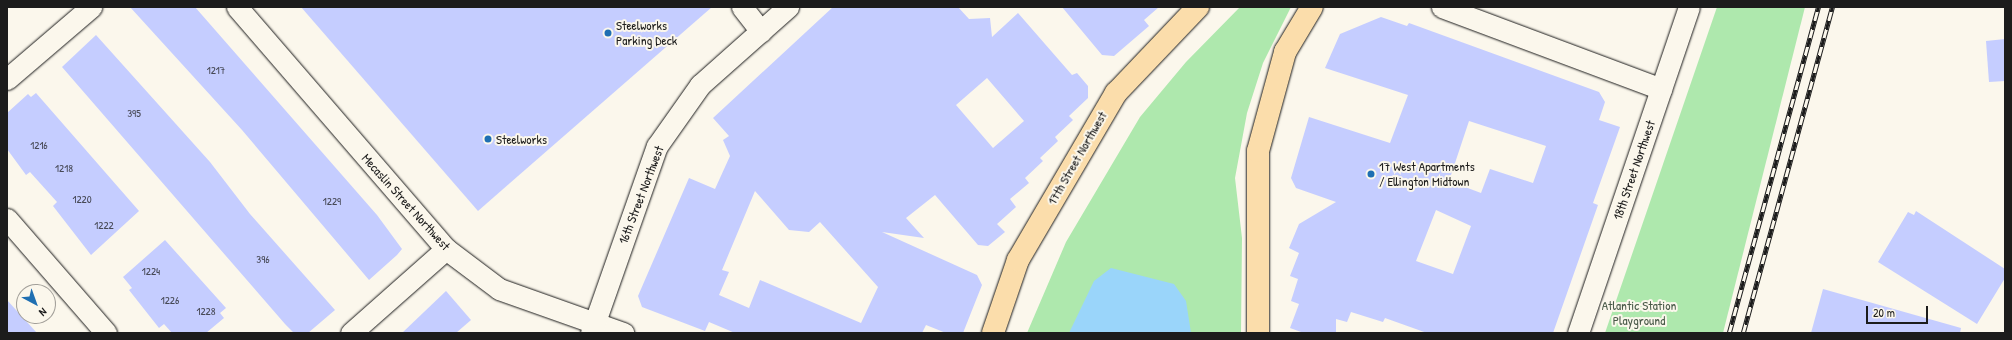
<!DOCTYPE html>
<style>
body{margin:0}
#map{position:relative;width:2012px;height:340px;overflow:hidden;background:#fbf7ec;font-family:"Patrick Hand",sans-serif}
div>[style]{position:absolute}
.green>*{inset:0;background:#aee8ad}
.water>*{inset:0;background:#9ad5fa}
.building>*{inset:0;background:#c5cdff}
.roads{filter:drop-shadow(0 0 1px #1c1c1c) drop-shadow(0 0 1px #1c1c1c)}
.minor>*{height:21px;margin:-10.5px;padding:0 10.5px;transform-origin:10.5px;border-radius:10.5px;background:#fbf7ec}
.major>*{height:22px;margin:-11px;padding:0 11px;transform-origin:11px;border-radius:11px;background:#fbddab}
.rail>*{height:4.5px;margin-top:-2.25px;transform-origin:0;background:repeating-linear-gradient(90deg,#fbf7ec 0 9px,#1c1c1c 0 18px);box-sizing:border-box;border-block:1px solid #1c1c1c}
.dots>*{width:11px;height:11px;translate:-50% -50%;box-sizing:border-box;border:2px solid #fbf7ec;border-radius:50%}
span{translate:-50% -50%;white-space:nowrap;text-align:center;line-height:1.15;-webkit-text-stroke:4px #fbf7ec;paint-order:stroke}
.number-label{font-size:11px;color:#464855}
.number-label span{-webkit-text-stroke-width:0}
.poi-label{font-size:13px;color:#1c1c1c}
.left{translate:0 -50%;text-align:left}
.street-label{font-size:13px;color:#1c1c1c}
.park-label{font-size:13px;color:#485948}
.frame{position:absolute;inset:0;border:8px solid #1c1c1c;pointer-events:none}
.north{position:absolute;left:16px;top:284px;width:40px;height:40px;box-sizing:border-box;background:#fbf7ec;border:1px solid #a29f99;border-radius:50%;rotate:139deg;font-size:11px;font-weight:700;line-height:16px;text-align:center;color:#1c1c1c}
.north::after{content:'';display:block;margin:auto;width:14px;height:18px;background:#1f6fb2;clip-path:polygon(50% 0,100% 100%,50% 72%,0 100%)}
.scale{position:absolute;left:1866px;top:306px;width:62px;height:18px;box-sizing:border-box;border:2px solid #1c1c1c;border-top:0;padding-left:5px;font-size:12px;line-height:14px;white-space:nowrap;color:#1c1c1c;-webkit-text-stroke:3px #fbf7ec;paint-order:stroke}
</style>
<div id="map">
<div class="green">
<div style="clip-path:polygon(1240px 7px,1291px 7px,1263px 63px,1247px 113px,1235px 178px,1242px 238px,1241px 333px,1027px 333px,1066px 242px,1140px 117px,1186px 62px)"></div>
<div style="clip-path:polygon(1717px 7px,1805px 7px,1723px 333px,1605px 333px)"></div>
</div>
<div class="water">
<div style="clip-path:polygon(1111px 268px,1174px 284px,1186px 301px,1191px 333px,1069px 333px,1094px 281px)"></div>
</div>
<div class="building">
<div style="clip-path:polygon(130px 7px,195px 7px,377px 215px,402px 249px,397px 255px,369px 280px,242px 130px)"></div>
<div style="clip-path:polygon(301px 7px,712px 7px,478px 211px)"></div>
<div style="clip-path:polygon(evenodd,833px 7px,958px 7px,969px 19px,990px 18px,992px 37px,1018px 13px,1072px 75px,1077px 73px,1088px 86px,1088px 98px,1069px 116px,1073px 120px,1055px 137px,1058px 141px,1040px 158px,1043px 161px,1025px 178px,1029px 183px,1010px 199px,1016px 207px,997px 224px,1005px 232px,988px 246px,978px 245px,935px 195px,906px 218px,924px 238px,882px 232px,977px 275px,982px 285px,963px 333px,946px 333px,926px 325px,922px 333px,735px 333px,709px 322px,705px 331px,642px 307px,638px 296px,689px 178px,715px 189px,730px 156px,723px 140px,729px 136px,713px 118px,833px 7px,987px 78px,1024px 121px,993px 148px,956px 105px,987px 78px,833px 7px,755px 191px,789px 230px,809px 232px,820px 222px,878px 287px,861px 323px,760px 280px,749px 308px,719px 295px,729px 272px,722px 270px,755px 191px)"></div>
<div style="clip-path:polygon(1062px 7px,1159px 7px,1144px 20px,1149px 26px,1114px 56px,1102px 55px)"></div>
<div style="clip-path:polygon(evenodd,1381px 17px,1407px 26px,1409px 23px,1599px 92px,1605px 102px,1599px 120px,1620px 127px,1593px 203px,1598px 205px,1553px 333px,1427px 333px,1385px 318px,1383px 322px,1351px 312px,1347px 322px,1336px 319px,1336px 333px,1304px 333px,1290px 328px,1299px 304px,1291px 301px,1298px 279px,1290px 276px,1299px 253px,1289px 248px,1299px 224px,1336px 202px,1296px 188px,1291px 178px,1309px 117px,1390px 143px,1408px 95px,1325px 68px,1340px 34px,1381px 17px,1469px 121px,1546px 146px,1533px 183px,1490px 169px,1481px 193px,1449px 181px,1469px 121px,1381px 17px,1436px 210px,1471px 226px,1453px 274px,1416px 261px,1436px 210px)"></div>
<div style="clip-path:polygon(96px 35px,210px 162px,250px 214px,335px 310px,308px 333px,294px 333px,285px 324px,62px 67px)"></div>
<div style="clip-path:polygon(2005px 39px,2005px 81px,1989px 82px,1986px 41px)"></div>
<div style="clip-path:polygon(36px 93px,139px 211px,91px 255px,53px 206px,57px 202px,30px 172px,26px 175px,7px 149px,7px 113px,28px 94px,31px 97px)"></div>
<div style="clip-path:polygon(1916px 211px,2005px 269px,2005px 278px,1977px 324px,1878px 262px,1908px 212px,1914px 215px)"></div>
<div style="clip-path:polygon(165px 240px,226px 308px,220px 313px,224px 318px,206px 333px,172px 333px,164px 324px,159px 328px,129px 290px,132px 288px,123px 277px)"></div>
<div style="clip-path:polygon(1823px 289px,1961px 328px,1960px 333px,1811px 333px)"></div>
<div style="clip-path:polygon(446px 291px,471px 320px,456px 333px,402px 333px)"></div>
<div style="clip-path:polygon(7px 300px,37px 333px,7px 333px)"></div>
</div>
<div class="roads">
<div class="minor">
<div style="left:237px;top:7px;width:320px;rotate:49.2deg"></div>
<div style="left:446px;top:249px;width:66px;rotate:37deg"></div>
<div style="left:499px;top:289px;width:132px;rotate:19.5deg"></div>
<div style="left:742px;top:7px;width:31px;rotate:52deg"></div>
<div style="left:1442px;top:7px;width:234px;rotate:20.5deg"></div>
<div style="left:7px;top:79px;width:111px;rotate:-40.6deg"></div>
<div style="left:7px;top:219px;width:151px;rotate:49deg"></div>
<div style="left:351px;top:333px;width:127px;rotate:-41.5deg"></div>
<div style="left:591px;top:333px;width:198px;rotate:-70.6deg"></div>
<div style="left:657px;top:146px;width:75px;rotate:-54.8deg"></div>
<div style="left:700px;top:85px;width:118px;rotate:-41.6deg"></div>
<div style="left:1578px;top:333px;width:344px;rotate:-71.2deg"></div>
</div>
<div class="major">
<div style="left:993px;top:333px;width:77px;rotate:-71.1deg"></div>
<div style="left:1018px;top:260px;width:194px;rotate:-59.6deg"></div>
<div style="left:1116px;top:93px;width:119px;rotate:-46.4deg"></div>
<div style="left:1258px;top:333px;width:182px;rotate:-90deg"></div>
<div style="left:1258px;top:151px;width:103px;rotate:-74.7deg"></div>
<div style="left:1285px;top:52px;width:52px;rotate:-59deg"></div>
</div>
</div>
<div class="rail">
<div style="left:1729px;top:333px;width:338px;rotate:-74.7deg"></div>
<div style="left:1743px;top:333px;width:338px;rotate:-74.7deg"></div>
</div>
<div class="dots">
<div style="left:608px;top:33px;background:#1f6fb2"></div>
<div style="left:488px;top:139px;background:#1f6fb2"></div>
<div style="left:1371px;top:174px;background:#1f6fb2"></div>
</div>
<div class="number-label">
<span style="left:216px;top:70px">1217</span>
<span style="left:134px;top:113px">395</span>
<span style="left:39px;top:145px">1216</span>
<span style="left:64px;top:168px">1218</span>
<span style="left:82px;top:199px">1220</span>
<span style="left:332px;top:201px">1229</span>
<span style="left:104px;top:225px">1222</span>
<span style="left:263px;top:259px">396</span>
<span style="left:151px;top:271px">1224</span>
<span style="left:170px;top:300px">1226</span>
<span style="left:206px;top:311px">1228</span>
</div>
<div class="poi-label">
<span class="left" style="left:616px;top:33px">Steelworks<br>Parking Deck</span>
<span class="left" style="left:496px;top:139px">Steelworks</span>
<span class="left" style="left:1379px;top:174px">17 West Apartments<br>/ Ellington Midtown</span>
</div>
<div class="street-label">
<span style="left:1077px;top:158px;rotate:-60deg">17th Street Northwest</span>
<span style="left:1634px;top:170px;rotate:-71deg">18th Street Northwest</span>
<span style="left:641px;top:195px;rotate:-69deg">16th Street Northwest</span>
<span style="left:406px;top:202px;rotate:48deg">Mecaslin Street Northwest</span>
</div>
<div class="park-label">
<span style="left:1639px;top:313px">Atlantic Station<br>Playground</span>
</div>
<div class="frame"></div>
<div class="north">N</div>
<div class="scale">20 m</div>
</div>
